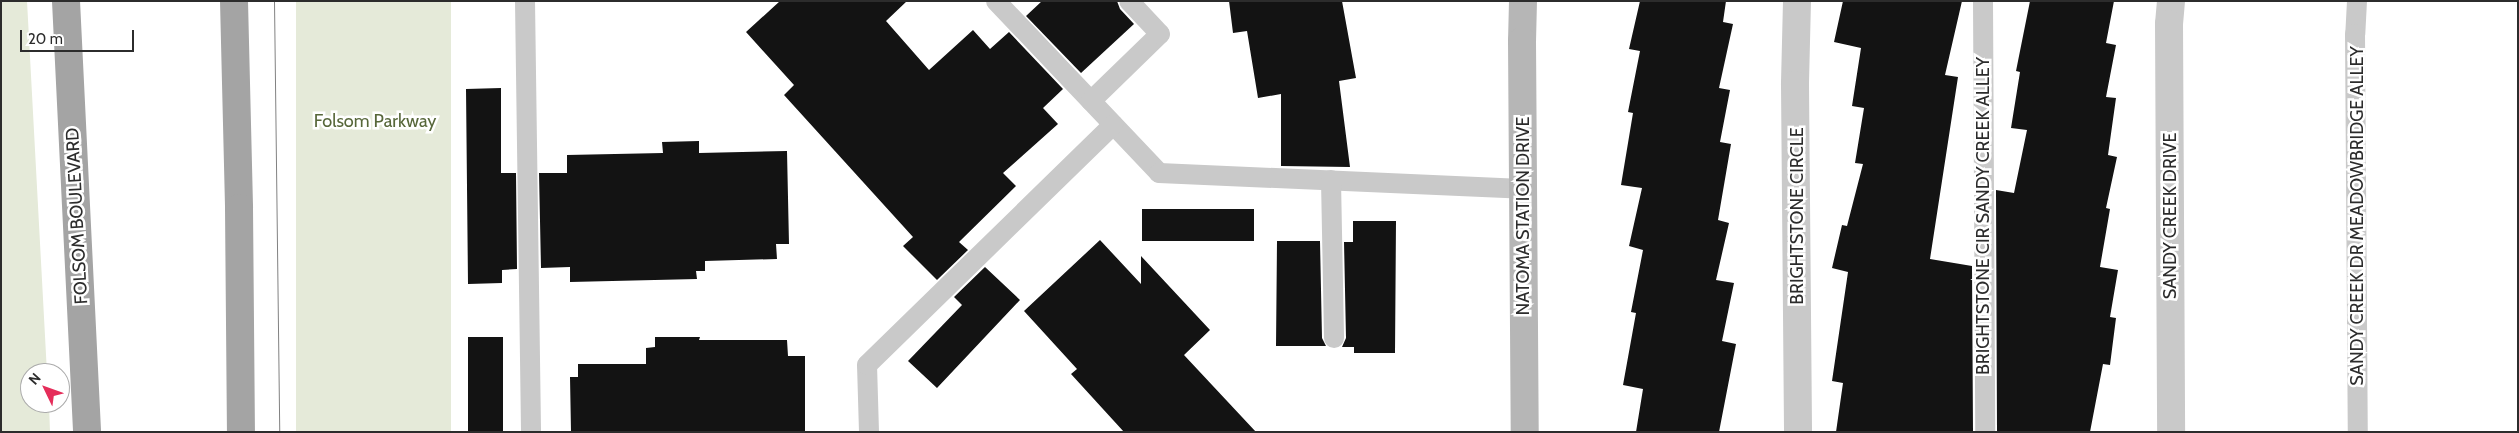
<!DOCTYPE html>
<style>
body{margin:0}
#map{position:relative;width:2519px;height:433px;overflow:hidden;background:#fff;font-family:Cabin,sans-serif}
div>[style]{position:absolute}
.green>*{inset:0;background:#e5ead9;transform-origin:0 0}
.building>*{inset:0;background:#131313;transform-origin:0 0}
.lane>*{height:20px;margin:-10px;padding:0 10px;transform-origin:10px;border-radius:10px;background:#c9c9c9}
.street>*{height:28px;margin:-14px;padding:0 14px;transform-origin:14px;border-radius:14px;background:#c9c9c9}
.secondary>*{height:28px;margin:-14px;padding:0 14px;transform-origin:14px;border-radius:14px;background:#b6b6b6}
.primary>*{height:28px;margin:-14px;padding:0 14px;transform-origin:14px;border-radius:14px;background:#a4a4a4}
.tram>*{height:1px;margin:-0.5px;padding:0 0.5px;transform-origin:0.5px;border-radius:0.5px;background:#818181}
span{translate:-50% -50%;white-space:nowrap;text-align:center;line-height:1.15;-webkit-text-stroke:5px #fff;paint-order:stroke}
.park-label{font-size:18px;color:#57673a}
.street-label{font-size:18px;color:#2c2c2c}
.frame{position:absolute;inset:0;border:2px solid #2c2c2c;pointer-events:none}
.north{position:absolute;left:20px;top:363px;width:50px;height:50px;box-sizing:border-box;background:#fff;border:1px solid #ababab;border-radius:50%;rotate:312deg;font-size:14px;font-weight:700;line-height:20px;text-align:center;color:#2c2c2c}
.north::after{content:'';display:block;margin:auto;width:18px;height:22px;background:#e52d5a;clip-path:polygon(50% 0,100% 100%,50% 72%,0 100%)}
.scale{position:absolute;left:20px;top:30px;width:114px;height:22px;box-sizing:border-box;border:2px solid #2c2c2c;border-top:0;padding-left:6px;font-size:15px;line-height:18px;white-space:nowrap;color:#2c2c2c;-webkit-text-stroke:4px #fff;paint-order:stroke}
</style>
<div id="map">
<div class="green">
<div style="clip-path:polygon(1px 1px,27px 1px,47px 373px,30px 373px,30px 403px,49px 403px,50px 432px,1px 432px)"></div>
<div style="left:296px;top:1px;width:155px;height:431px"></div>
</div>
<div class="building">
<div style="clip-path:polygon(780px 1px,907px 1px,886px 21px,929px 70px,973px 30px,990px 49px,1009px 32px,1063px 89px,1043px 108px,1058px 124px,1003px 173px,1016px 186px,959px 242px,968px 250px,937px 280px,903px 246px,913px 237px,784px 95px,794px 85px,746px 32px)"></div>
<div style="clip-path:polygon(1042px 1px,1117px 1px,1120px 9px,1134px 24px,1081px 73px,1026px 16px)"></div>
<div style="clip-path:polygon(1229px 1px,1342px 1px,1356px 78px,1339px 81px,1350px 167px,1281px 166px,1281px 94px,1258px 98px,1247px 31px,1233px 33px)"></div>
<div style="clip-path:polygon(1640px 1px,1726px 1px,1723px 22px,1733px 24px,1719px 88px,1730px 90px,1720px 142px,1731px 144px,1718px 220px,1729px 223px,1716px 280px,1734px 283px,1722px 341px,1736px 344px,1719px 432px,1636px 432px,1643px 389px,1623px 385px,1636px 313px,1631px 312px,1643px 250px,1629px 246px,1642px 188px,1621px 185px,1633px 113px,1628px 112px,1640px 51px,1629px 49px)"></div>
<div style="clip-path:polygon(1843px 1px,1962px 1px,1945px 75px,1958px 77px,1930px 259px,1972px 266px,1973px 432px,1836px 432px,1843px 383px,1832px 381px,1848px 272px,1832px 268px,1842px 225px,1847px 226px,1863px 164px,1855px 163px,1864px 108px,1852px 106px,1861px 48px,1834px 42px)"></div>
<div style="clip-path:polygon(2030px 1px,2114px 1px,2106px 43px,2116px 45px,2106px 97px,2116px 98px,2108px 155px,2117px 157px,2106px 208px,2110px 209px,2100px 267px,2118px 270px,2110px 317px,2116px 318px,2110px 365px,2103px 364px,2090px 432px,1997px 432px,1996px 190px,2014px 193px,2027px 130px,2011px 128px,2020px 72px,2016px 71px)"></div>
<div style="clip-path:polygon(501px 88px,501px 173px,516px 173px,517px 269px,502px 270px,502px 283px,468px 284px,466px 89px)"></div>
<div style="clip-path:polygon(699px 141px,699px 153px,787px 151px,789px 244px,776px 244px,777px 259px,705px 261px,705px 271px,696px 271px,697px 279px,570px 282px,570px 267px,541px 268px,539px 173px,567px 173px,567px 155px,663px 153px,662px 142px)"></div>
<div style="left:1142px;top:209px;width:112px;height:32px"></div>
<div style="clip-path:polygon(1353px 221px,1396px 221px,1395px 353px,1354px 353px,1354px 347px,1342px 347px,1346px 338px,1344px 242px,1353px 242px)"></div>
<div style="clip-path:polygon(1100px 240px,1141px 284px,1141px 256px,1210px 330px,1184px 355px,1256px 432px,1124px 432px,1071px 374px,1077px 369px,1024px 311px)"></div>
<div style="clip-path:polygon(1277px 241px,1320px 241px,1322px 338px,1326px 346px,1276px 346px)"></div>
<div style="clip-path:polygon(985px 267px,1020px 300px,937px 388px,908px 361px,962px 305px,954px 297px)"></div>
<div style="left:468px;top:337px;width:35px;height:95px"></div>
<div style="clip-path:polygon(655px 337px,700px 337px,699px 340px,787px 340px,788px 356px,805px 356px,805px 432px,571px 432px,570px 377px,578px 377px,578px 364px,646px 364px,646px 348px,655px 347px)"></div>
</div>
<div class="lane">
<div style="left:525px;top:1px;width:431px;rotate:89.2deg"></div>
<div style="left:996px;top:1px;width:237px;rotate:46.5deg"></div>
<div style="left:1159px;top:173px;width:364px;rotate:2.5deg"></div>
<div style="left:1983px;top:1px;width:431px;rotate:89.7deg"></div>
<div style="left:2357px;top:1px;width:33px;rotate:93deg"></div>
<div style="left:2355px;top:34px;width:398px;rotate:89.6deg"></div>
<div style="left:1091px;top:101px;width:96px;rotate:-44.2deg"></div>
<div style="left:1160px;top:34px;width:45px;rotate:-133.2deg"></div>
<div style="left:1331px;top:180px;width:158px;rotate:88.9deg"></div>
<div style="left:869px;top:432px;width:67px;rotate:-91.7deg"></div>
<div style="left:867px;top:365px;width:344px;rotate:-44.3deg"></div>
</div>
<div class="street">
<div style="left:1797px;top:1px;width:84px;rotate:91.4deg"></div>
<div style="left:1795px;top:85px;width:347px;rotate:89.5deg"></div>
<div style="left:2171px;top:1px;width:23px;rotate:95deg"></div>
<div style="left:2169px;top:24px;width:408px;rotate:89.7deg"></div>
</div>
<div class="secondary">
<div style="left:1523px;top:1px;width:40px;rotate:91.4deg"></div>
<div style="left:1522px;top:41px;width:391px;rotate:89.6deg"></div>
</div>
<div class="primary">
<div style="left:66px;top:1px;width:432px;rotate:87.2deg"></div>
<div style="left:234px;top:1px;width:207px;rotate:88.6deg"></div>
<div style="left:239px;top:208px;width:224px;rotate:89.5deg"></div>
</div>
<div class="tram">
<div style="left:274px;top:1px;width:431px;rotate:89.3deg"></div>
</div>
<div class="park-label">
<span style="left:375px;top:121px">Folsom Parkway</span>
</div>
<div class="street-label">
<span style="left:77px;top:216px;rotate:-93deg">FOLSOM BOULEVARD</span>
<span style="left:1523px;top:216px;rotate:-90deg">NATOMA STATION DRIVE</span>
<span style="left:1797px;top:216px;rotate:-90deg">BRIGHTSTONE CIRCLE</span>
<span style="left:1983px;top:216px;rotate:-90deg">BRIGHTSTONE CIR SANDY CREEK ALLEY</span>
<span style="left:2170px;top:216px;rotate:-90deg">SANDY CREEK DRIVE</span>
<span style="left:2357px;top:216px;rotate:-90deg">SANDY CREEK DR MEADOWBRIDGE ALLEY</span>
</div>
<div class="frame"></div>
<div class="north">N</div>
<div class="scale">20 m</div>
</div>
